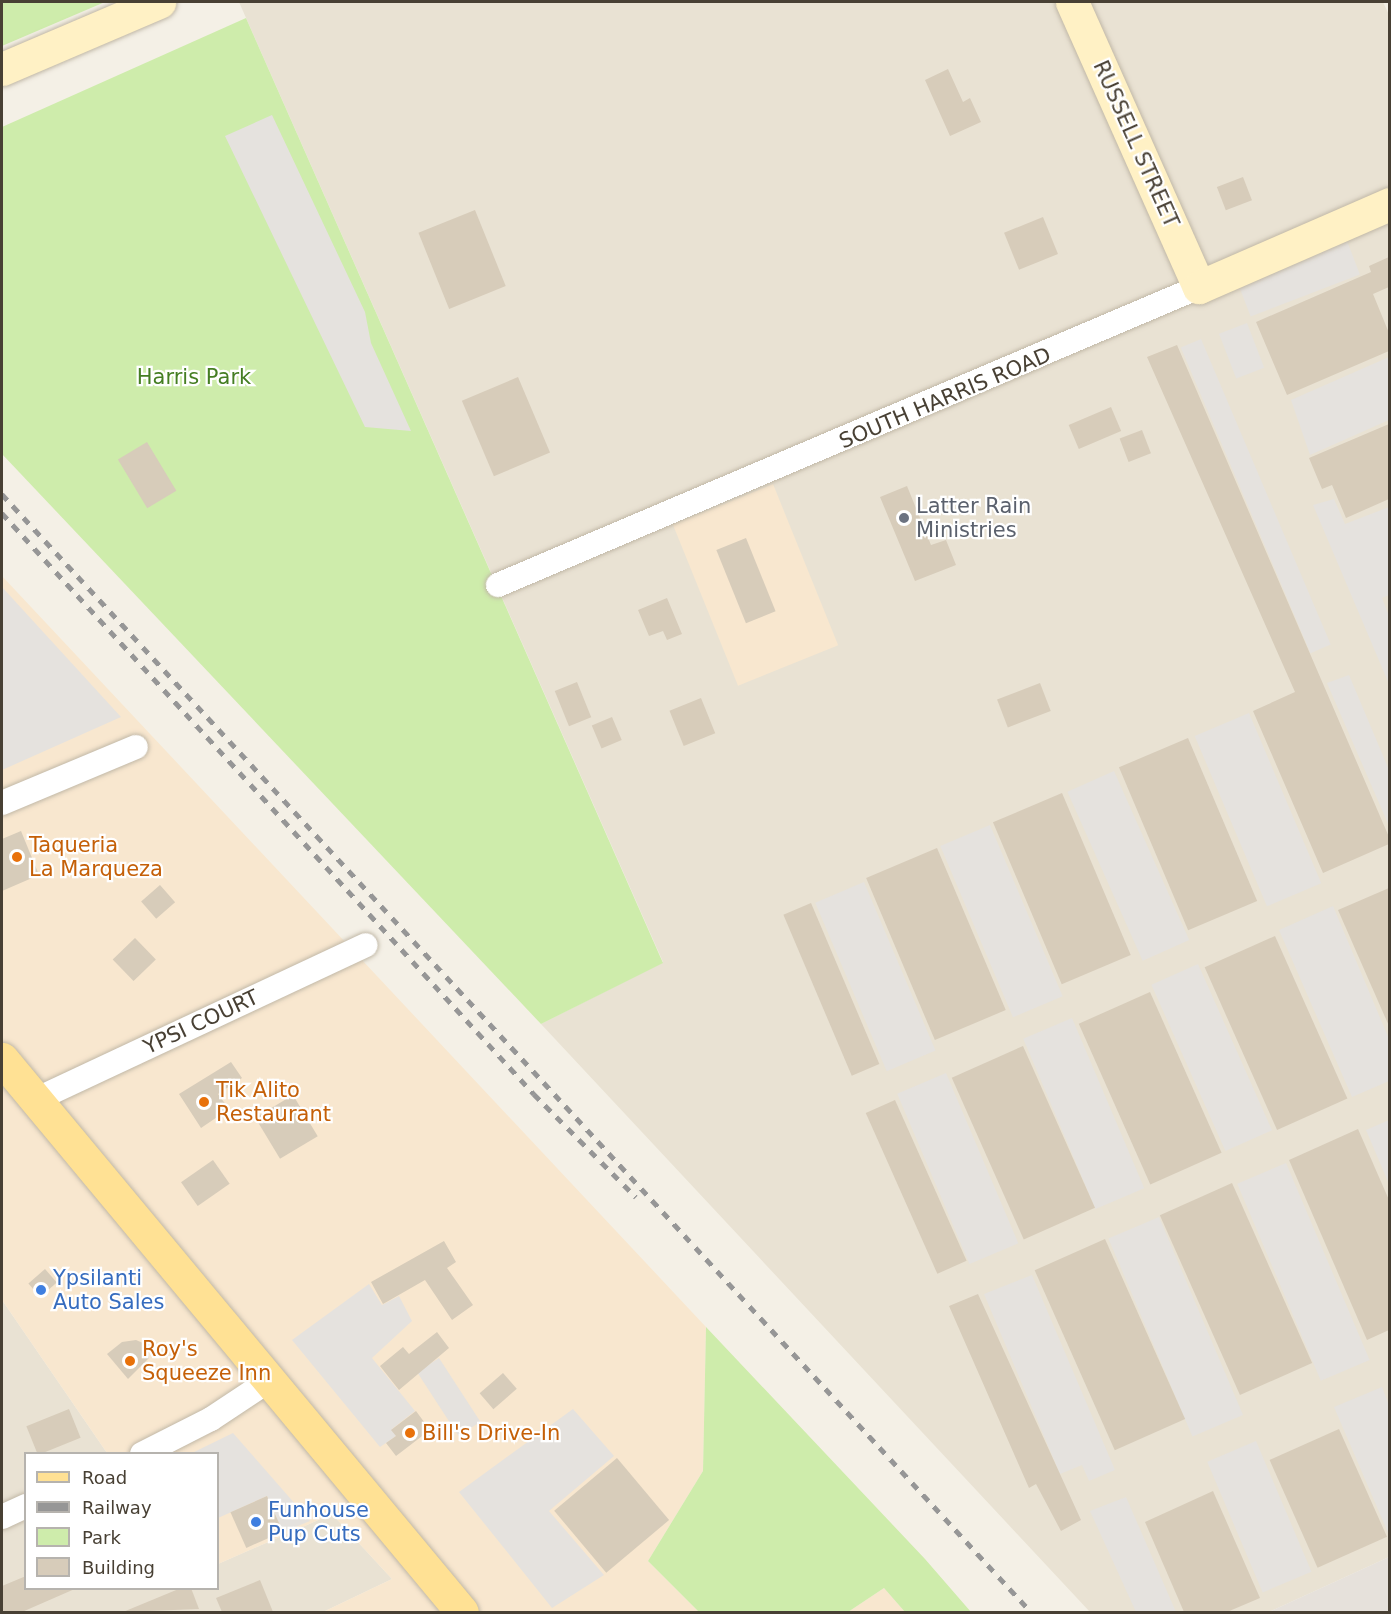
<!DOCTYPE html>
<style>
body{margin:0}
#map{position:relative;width:1391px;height:1614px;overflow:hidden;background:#f4f0e6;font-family:"DejaVu Sans",sans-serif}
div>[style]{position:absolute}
.residential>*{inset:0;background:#e9e2d3}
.commercial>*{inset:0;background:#f8e7cf;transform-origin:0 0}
.industrial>*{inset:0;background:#e6e1db}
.green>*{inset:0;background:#ceecab}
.parking>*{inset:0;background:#e5e2de;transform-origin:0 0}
.building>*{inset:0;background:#d7ccba;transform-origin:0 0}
.roads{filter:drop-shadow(0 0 2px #c1b8a7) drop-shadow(0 0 2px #c1b8a7)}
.street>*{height:24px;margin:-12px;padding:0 12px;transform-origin:12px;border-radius:12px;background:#fff}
.secondary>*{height:33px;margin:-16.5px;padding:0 16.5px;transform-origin:16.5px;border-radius:16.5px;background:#fff1c5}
.primary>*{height:33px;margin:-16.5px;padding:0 16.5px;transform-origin:16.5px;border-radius:16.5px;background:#ffe194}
.rail>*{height:4.5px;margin-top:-2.25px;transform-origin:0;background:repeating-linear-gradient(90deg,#969696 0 8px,transparent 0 16px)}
.dots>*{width:16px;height:16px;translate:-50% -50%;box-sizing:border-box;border:3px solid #fff;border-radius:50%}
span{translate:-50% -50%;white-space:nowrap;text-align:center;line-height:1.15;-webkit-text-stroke:4.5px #fff;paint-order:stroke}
.street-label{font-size:21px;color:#484034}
.park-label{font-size:21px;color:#457e23}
.worship-label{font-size:21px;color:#5b616d}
.left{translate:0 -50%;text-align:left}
.food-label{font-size:21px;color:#c56008}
.shop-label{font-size:21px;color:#366cbe}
.frame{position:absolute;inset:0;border:3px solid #484034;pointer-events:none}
.legend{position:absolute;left:24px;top:1452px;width:195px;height:138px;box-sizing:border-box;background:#fff;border:2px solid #b6b3ae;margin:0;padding:8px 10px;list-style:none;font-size:18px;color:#484034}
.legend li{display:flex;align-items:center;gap:12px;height:30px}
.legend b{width:30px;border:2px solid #b6b3ae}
</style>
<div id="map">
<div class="residential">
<div style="clip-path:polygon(239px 2px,1383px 2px,1390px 17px,1389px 1557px,1269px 1612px,1090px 1612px,541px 1024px,663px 962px)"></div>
<div style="clip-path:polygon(2px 1300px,107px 1453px,26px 1454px,26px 1588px,218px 1588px,218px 1564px,332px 1514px,392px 1579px,323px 1612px,2px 1612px)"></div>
</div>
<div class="commercial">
<div style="left:773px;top:484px;width:174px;height:108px;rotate:68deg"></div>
<div style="clip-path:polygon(2px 576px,706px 1327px,703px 1471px,648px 1561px,699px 1612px,323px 1612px,392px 1579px,332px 1514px,218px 1564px,218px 1454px,107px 1453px,2px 1300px)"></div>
<div style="clip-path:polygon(884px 1588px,905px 1612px,848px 1612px)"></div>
</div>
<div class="industrial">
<div style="clip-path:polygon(1389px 1557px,1389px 1612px,1269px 1612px)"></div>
</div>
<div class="green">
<div style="clip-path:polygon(2px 2px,105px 2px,2px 46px)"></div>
<div style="clip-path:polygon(246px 18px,663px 963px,541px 1024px,2px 454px,2px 127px)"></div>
<div style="clip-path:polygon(706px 1327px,925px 1559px,971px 1612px,905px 1612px,884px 1588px,848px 1612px,699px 1612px,648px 1561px,703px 1471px)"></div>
</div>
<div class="parking">
<div style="clip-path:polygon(272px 115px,365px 312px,371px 343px,411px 431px,365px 427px,225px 136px)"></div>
<div style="left:1347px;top:241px;width:36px;height:117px;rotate:69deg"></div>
<div style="left:1247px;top:323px;width:48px;height:30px;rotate:69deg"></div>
<div style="left:1201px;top:339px;width:332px;height:22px;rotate:67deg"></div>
<div style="clip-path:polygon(1389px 357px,1389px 420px,1310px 455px,1291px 400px)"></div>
<div style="clip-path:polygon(1334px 499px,1345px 524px,1389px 507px,1389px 595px,1382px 598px,1389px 616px,1389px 684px,1313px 505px)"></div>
<div style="clip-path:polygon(2px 587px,121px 717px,2px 770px)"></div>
<div style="clip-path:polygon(1349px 675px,1389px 770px,1389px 826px,1327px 683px)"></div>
<div style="left:1249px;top:713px;width:185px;height:59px;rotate:67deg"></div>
<div style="left:1114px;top:771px;width:185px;height:51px;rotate:66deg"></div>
<div style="left:990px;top:825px;width:186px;height:54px;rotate:67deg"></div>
<div style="left:864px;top:882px;width:183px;height:53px;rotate:67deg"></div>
<div style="clip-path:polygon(1333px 906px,1389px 1039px,1389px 1081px,1352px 1097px,1279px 930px)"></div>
<div style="left:1198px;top:964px;width:182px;height:51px;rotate:66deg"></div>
<div style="left:1072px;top:1018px;width:185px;height:53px;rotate:67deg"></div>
<div style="left:946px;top:1073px;width:185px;height:53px;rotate:67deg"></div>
<div style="clip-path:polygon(1389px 1120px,1389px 1184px,1366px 1130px)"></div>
<div style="left:1286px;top:1163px;width:214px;height:53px;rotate:67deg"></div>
<div style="left:1159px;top:1217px;width:215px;height:55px;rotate:67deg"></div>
<div style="clip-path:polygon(1032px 1275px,1115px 1470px,1089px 1481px,1082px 1465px,1060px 1474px,984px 1294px)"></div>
<div style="clip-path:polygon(369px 1284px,382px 1305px,399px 1296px,412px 1321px,372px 1358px,415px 1411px,392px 1429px,396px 1436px,380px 1447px,292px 1340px)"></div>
<div style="left:439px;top:1358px;width:76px;height:26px;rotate:57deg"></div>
<div style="clip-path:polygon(1382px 1387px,1389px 1405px,1389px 1535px,1334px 1407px)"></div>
<div style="clip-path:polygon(573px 1409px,614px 1456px,549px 1511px,604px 1575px,552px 1608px,459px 1492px)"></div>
<div style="clip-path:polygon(233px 1433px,310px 1521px,283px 1532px,267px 1496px,218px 1518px,218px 1454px,190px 1454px)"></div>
<div style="left:1256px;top:1441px;width:142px;height:53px;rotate:67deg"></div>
<div style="clip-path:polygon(1126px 1497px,1176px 1612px,1136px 1612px,1090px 1511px)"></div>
</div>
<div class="building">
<div style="clip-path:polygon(948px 69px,963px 102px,970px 98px,981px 122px,950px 136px,925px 80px)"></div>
<div style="left:1243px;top:177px;width:25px;height:28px;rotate:69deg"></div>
<div style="left:475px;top:210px;width:82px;height:61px;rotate:68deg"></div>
<div style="left:1043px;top:217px;width:40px;height:42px;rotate:68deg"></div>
<div style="clip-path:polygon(1389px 257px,1389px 287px,1373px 294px,1389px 333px,1389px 351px,1287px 395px,1256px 322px,1371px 272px,1369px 266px)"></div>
<div style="clip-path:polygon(1177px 345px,1389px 837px,1389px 844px,1323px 873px,1253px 711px,1295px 692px,1147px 357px)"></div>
<div style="left:518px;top:377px;width:82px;height:61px;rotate:67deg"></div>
<div style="left:1111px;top:407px;width:26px;height:46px;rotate:67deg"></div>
<div style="clip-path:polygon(1389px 424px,1389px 499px,1346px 518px,1332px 485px,1322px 489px,1309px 458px)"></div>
<div style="left:1142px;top:430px;width:25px;height:24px;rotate:69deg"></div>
<div style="left:147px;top:442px;width:57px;height:34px;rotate:59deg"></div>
<div style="clip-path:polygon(907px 486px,931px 545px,946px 540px,956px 565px,915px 581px,880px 497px)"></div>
<div style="left:746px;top:538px;width:79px;height:32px;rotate:68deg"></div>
<div style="clip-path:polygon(667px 598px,682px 634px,667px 640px,663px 631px,649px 636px,638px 610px)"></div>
<div style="left:577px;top:682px;width:38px;height:24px;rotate:68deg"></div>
<div style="left:1040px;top:683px;width:30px;height:46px;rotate:69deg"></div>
<div style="left:701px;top:698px;width:38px;height:34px;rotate:68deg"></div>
<div style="left:612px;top:717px;width:25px;height:22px;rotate:67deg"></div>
<div style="left:1188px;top:738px;width:177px;height:75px;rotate:67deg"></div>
<div style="left:1062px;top:793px;width:176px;height:75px;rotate:67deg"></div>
<div style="clip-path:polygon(21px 831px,39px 875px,2px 891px,2px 839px)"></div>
<div style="left:937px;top:848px;width:176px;height:77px;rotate:67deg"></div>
<div style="left:160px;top:885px;width:23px;height:25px;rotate:49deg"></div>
<div style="clip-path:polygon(1389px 888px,1389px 1026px,1338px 910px)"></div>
<div style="left:811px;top:903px;width:175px;height:30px;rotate:67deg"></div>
<div style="left:1275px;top:936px;width:178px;height:77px;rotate:66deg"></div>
<div style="left:135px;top:938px;width:30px;height:31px;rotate:46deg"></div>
<div style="left:1150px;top:992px;width:176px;height:78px;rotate:66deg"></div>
<div style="left:1023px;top:1046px;width:177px;height:78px;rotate:66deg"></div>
<div style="clip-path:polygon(231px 1062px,242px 1078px,218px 1094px,229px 1109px,201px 1128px,179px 1094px)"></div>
<div style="left:293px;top:1095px;width:48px;height:44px;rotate:59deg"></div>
<div style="left:895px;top:1100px;width:176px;height:32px;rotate:66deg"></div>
<div style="clip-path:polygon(1358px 1129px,1389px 1200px,1389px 1330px,1367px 1340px,1289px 1160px)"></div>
<div style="left:213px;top:1160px;width:29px;height:39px;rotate:55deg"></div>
<div style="left:1232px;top:1183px;width:197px;height:79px;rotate:66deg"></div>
<div style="left:1105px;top:1239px;width:197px;height:77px;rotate:66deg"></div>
<div style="clip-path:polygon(444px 1241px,456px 1262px,447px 1268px,473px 1305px,452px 1320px,425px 1280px,383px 1304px,371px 1282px)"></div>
<div style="left:45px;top:1269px;width:18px;height:22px;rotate:49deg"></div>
<div style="clip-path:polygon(978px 1294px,1081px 1520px,1061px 1531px,1036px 1484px,1029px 1488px,949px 1306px)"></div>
<div style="clip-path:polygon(437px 1332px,449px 1348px,399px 1390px,380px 1366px,403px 1347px,409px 1354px)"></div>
<div style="clip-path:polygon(136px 1340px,143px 1343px,149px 1358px,128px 1379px,107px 1354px,122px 1342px)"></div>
<div style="left:503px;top:1373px;width:21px;height:31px;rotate:49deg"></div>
<div style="left:69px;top:1409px;width:31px;height:46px;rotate:68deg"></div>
<div style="clip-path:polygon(416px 1411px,430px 1430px,396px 1456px,386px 1443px,396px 1436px,391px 1430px)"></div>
<div style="left:1339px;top:1429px;width:118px;height:76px;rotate:66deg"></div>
<div style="left:617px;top:1458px;width:81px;height:82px;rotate:50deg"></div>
<div style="clip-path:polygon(1213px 1491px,1260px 1598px,1227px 1612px,1184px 1612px,1145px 1522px)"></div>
<div style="left:267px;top:1496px;width:39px;height:40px;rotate:66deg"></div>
<div style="clip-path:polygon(26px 1576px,26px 1588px,77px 1588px,22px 1612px,2px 1612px,2px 1586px)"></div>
<div style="clip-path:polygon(260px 1580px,273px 1612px,222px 1612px,216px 1598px)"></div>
<div style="clip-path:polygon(181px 1588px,191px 1588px,199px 1609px,123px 1612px)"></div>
</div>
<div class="roads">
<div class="street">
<div style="left:498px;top:585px;width:762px;rotate:-23.03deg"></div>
<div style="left:2px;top:803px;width:145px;rotate:-22.7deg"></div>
<div style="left:35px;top:1100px;width:365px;rotate:-25.1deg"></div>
<div style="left:142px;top:1454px;width:77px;rotate:-26.9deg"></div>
<div style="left:211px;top:1419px;width:71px;rotate:-33.5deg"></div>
<div style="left:2px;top:1517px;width:26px;rotate:-25deg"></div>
</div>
<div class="secondary">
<div style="left:1072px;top:2px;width:312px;rotate:66deg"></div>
<div style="left:1199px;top:287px;width:208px;rotate:-23.5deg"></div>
<div style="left:2px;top:69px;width:171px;rotate:-23.1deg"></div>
</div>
<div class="primary">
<div style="left:2px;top:1059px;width:719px;rotate:50.25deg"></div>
</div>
</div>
<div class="rail">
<div style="left:2px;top:494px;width:1519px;rotate:47.37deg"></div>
<div style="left:2px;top:513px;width:788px;rotate:47.52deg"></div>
<div style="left:534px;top:1094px;width:145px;rotate:45.3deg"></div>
</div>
<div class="dots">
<div style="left:904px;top:518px;background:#6b7280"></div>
<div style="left:17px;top:857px;background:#e8710a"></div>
<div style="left:204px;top:1102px;background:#e8710a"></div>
<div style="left:41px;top:1290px;background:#3f7fe0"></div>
<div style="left:130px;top:1361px;background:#e8710a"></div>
<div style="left:410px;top:1433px;background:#e8710a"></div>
<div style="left:256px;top:1522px;background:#3f7fe0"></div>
</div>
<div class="street-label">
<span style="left:1136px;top:144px;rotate:66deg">RUSSELL STREET</span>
<span style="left:945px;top:398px;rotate:-23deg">SOUTH HARRIS ROAD</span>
<span style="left:201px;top:1022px;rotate:-25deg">YPSI COURT</span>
</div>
<div class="park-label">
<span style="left:194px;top:377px">Harris Park</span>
</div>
<div class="worship-label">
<span class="left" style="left:916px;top:518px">Latter Rain<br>Ministries</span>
</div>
<div class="food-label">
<span class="left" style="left:29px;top:857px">Taqueria<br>La Marqueza</span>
<span class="left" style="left:216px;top:1102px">Tik Alito<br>Restaurant</span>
<span class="left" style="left:142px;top:1361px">Roy's<br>Squeeze Inn</span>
<span class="left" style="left:422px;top:1433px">Bill's Drive-In</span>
</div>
<div class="shop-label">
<span class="left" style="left:53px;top:1290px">Ypsilanti<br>Auto Sales</span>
<span class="left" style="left:268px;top:1522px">Funhouse<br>Pup Cuts</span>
</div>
<div class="frame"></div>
<ul class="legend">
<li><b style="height:8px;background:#ffe194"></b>Road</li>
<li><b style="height:8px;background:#969696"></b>Railway</li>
<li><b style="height:16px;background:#ceecab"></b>Park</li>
<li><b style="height:16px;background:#d7ccba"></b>Building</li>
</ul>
</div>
